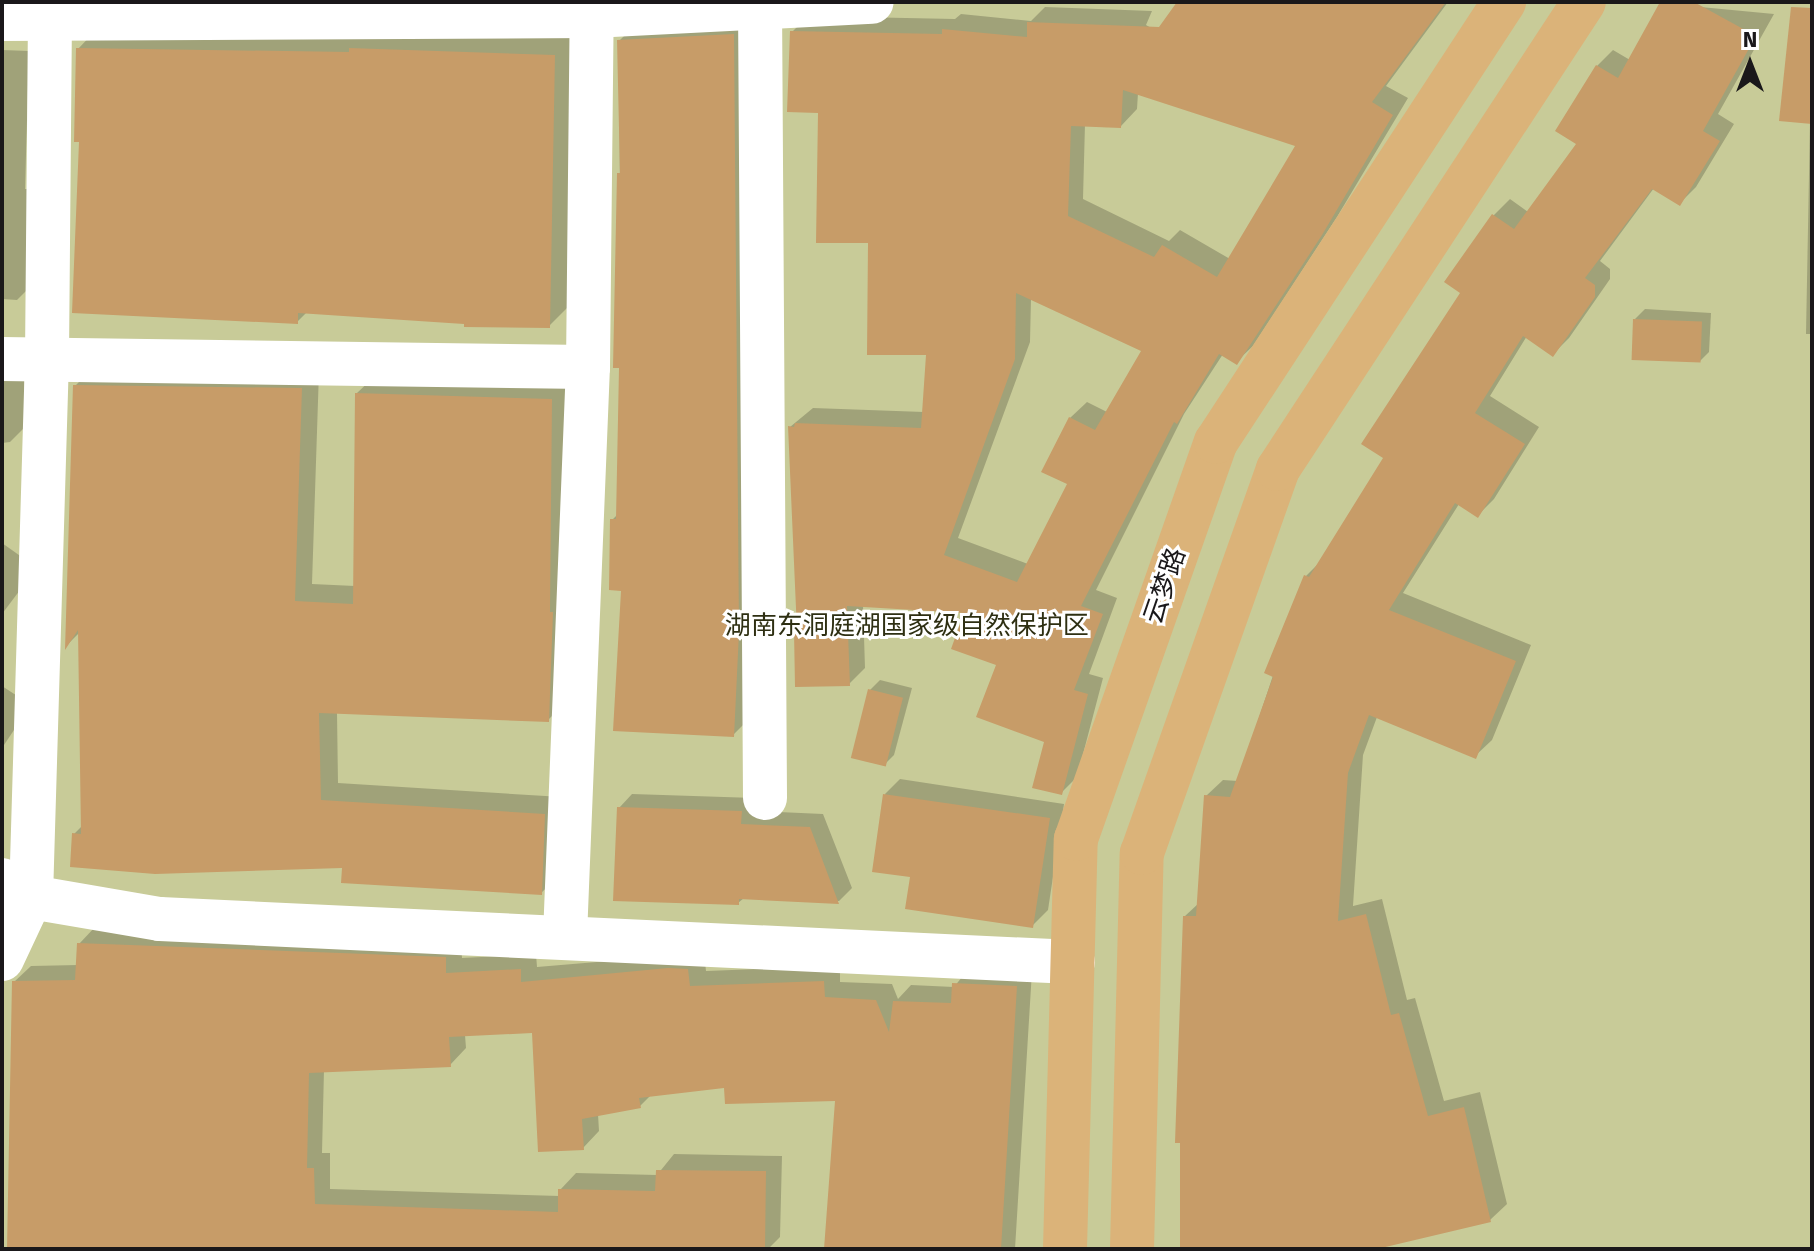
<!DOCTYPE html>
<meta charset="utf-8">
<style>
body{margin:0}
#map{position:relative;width:1814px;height:1251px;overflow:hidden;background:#e2dde3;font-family:"Fira Sans","Noto Sans SC",sans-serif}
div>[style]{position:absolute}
.green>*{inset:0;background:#c8cb98;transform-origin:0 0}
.shadow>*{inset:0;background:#0003}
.building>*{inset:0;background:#c79c68;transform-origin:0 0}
.minor>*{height:44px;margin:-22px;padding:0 22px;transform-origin:22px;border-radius:22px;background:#fff}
.primary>*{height:44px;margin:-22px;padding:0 22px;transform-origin:22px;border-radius:22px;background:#dbb379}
span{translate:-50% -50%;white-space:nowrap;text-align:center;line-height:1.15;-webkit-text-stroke:6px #fff;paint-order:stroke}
.street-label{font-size:26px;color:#1a181a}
.park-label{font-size:26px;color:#2e2f12}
.frame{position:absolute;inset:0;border:4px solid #1a181a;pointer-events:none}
.north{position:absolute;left:1710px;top:24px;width:80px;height:80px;-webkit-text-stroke:6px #fff;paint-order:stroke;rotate:0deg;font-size:22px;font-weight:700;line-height:32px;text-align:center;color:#1a181a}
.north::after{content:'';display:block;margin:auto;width:28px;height:36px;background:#1a181a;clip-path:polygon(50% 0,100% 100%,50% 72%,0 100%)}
</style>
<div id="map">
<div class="green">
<div style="left:2px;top:2px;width:1810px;height:1247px"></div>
</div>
<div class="shadow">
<div style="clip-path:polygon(evenodd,1179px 2px,1448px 2px,1386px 86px,1408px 98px,1337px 217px,1253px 346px,1236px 362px,1223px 354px,1184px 414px,1096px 590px,1117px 598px,1089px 674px,1103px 678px,1077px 777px,1061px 793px,1047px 741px,967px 611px,863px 605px,865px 668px,849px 684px,796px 632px,799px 628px,790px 427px,813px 408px,924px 412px,928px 353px,870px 241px,792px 32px,808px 16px,955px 19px,961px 14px,1031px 21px,1045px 7px,1152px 11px,1146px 25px,1158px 32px,1179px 2px,1138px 93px,1298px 145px,1230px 259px,1180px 230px,1169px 241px,1083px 199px,1085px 124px,1121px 126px,1137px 109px,1138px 93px,1179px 2px,1031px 298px,1144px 351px,1107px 412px,1087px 402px,1070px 418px,1069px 483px,1028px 564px,958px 538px,1030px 342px,1031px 298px)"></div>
<div style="clip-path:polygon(1669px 4px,1774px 14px,1718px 114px,1734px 124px,1696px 187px,1679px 204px,1654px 188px,1600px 261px,1610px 269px,1610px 279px,1569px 338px,1553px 354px,1527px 336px,1490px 396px,1539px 427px,1494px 499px,1478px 515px,1459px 504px,1403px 593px,1531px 645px,1492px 740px,1475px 756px,1377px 717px,1363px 755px,1353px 906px,1382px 899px,1407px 1000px,1415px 998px,1444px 1101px,1480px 1092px,1507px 1204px,1490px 1220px,1369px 1249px,1182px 1249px,1185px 916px,1199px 903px,1206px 796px,1223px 780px,1238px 781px,1306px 576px,1323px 559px,1386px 457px,1463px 292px,1447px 281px,1494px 215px,1510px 199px,1528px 212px,1579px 143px,1597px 66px,1613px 50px,1630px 60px)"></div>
<div style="clip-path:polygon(1812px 15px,1812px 334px,1806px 334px)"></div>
<div style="clip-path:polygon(746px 22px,746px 722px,733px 735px,623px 589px,612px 520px,618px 514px,621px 366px,619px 41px,632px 28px)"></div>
<div style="clip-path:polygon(96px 30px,572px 37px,567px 308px,549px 326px,307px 312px,297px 322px,81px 140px,78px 49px)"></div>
<div style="clip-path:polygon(2px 50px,29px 51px,25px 189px,35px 189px,35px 282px,17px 300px,2px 299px)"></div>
<div style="clip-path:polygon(1645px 309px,1711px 313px,1709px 352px,1699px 362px,1635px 319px)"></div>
<div style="clip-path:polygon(93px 368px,319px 371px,312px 584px,355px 586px,357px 393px,375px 376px,570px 382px,566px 702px,548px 720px,337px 712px,338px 783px,562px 797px,559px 876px,541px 893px,74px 834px,83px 825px,80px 632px,67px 645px,75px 386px)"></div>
<div style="clip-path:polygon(2px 374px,24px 374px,25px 427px,10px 442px,2px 443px)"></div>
<div style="clip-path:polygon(2px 543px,33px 565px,32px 574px,2px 614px)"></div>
<div style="clip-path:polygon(880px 680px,912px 688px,894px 755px,884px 765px,870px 690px)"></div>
<div style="clip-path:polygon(2px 686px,28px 703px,28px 709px,2px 748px)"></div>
<div style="clip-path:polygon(900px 779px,1064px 804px,1048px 910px,1033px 925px,912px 875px,885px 794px)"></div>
<div style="clip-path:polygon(632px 794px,755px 798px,754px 811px,823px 814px,852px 888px,839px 901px,744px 898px,738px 903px,619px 808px)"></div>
<div style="clip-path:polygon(95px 927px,461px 942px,462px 958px,536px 954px,537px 967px,704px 953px,706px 971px,840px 966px,840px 982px,892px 984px,898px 999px,911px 985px,954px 987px,970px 967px,1032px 971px,1015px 1249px,826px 1249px,838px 1099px,726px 1086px,652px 1094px,640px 1106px,598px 1114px,599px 1131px,583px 1148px,534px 1031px,465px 1035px,466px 1048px,450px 1065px,324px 1070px,322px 1153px,330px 1153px,330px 1189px,560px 1196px,560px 1190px,576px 1173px,657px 1175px,674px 1154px,782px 1156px,780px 1237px,768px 1249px,9px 1249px,14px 982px,31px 966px,78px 965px,79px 944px)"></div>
</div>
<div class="building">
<div style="clip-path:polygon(evenodd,1177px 2px,1446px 2px,1372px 102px,1393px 115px,1322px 235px,1237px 365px,1219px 354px,1177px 424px,1174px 422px,1081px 606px,1103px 614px,1074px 690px,1088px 694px,1062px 795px,1032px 788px,1044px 742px,976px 717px,996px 665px,951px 649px,964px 613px,847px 606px,850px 686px,795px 687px,794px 631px,797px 631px,788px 426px,794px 427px,795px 423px,921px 428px,926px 355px,867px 355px,868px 243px,816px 243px,818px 113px,787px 112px,790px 31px,942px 34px,942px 29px,1027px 37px,1027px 22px,1159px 27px,1177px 2px,1123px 90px,1295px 146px,1217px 277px,1162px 245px,1154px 257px,1068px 216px,1071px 126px,1121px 128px,1123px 90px,1177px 2px,1016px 293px,1141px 351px,1095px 430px,1069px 417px,1041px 472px,1067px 484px,1017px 582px,944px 555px,1015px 359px,1016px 293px)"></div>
<div style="clip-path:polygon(1660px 2px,1694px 2px,1756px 36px,1703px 131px,1720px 141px,1680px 206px,1652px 189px,1585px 278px,1595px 285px,1595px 297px,1553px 357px,1523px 336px,1475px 413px,1525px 444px,1478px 518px,1455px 503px,1389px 610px,1516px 661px,1476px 759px,1369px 715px,1348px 773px,1338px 921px,1366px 914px,1391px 1015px,1399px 1013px,1428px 1116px,1464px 1107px,1491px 1222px,1377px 1249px,1180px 1249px,1180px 1143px,1175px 1143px,1183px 916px,1196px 916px,1204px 795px,1230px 797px,1273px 677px,1264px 673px,1304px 575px,1309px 577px,1383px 458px,1361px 444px,1460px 293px,1444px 282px,1492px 214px,1514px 229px,1576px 144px,1555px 131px,1596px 65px,1618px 78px)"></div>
<div style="clip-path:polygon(1791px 7px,1812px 8px,1812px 124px,1779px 121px)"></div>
<div style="clip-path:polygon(734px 34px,739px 632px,734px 737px,613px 731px,621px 591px,609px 590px,610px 519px,616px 519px,619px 368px,613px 368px,617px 173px,620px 173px,617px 40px)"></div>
<div style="clip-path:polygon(76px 48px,349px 52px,349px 48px,555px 55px,550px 328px,464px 327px,464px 324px,298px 313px,298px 324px,72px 313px,79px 142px,74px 142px)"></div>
<div style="left:1633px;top:319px;width:69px;height:41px;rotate:2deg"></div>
<div style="clip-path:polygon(73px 385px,302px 388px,295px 601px,353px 604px,355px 393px,552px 399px,550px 612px,553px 612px,549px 722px,319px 713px,321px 800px,545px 814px,542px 895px,341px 883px,342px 868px,155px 874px,70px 867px,72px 833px,81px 834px,78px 630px,65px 650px)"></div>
<div style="left:868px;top:689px;width:36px;height:71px;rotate:14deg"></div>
<div style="clip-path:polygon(883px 794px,1050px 818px,1033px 928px,905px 909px,910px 877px,872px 872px)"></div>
<div style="clip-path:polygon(617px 807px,742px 811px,741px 824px,810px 827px,839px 904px,739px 899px,739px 905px,613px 901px)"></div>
<div style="clip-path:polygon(77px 943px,446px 957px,446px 973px,521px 969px,521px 982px,668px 968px,688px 969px,690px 986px,824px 981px,825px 997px,876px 1000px,889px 1032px,893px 1001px,951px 1003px,952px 983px,1017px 986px,1001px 1249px,824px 1249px,835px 1101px,725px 1104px,724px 1088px,639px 1098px,641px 1108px,582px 1119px,584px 1150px,538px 1152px,532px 1033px,449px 1037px,451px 1067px,309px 1073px,307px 1168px,314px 1168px,315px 1204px,558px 1212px,558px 1189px,655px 1191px,656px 1170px,766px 1171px,765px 1249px,7px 1249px,12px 981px,75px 980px)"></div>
</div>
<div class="minor">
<div style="left:760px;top:2px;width:796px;rotate:89.64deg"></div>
<div style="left:2px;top:19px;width:590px;rotate:-0.29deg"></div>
<div style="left:592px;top:16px;width:280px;rotate:-2.9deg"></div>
<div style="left:2px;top:359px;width:586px;rotate:0.78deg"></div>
<div style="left:2px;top:880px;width:34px;rotate:30deg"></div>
<div style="left:31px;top:897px;width:131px;rotate:9.7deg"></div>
<div style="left:160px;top:919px;width:914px;rotate:2.7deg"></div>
<div style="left:565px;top:936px;width:569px;rotate:-87.69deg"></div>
<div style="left:588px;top:367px;width:365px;rotate:-89.4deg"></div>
<div style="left:2px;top:959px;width:68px;rotate:-64.9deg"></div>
<div style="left:31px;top:897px;width:539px;rotate:-88.3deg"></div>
<div style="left:47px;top:358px;width:356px;rotate:-89.5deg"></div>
</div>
<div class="primary">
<div style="left:1065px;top:1249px;width:410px;rotate:-88.5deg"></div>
<div style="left:1076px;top:839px;width:421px;rotate:-70.6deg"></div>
<div style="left:1216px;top:442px;width:526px;rotate:-56.79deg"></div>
<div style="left:1132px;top:1249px;width:396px;rotate:-88.6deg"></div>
<div style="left:1142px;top:853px;width:407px;rotate:-70.5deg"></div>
<div style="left:1278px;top:469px;width:558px;rotate:-56.77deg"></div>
</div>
<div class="street-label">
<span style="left:1165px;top:586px;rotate:-71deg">云梦路</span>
</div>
<div class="park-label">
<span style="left:907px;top:626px">湖南东洞庭湖国家级自然保护区</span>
</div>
<div class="frame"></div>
<div class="north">N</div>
</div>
